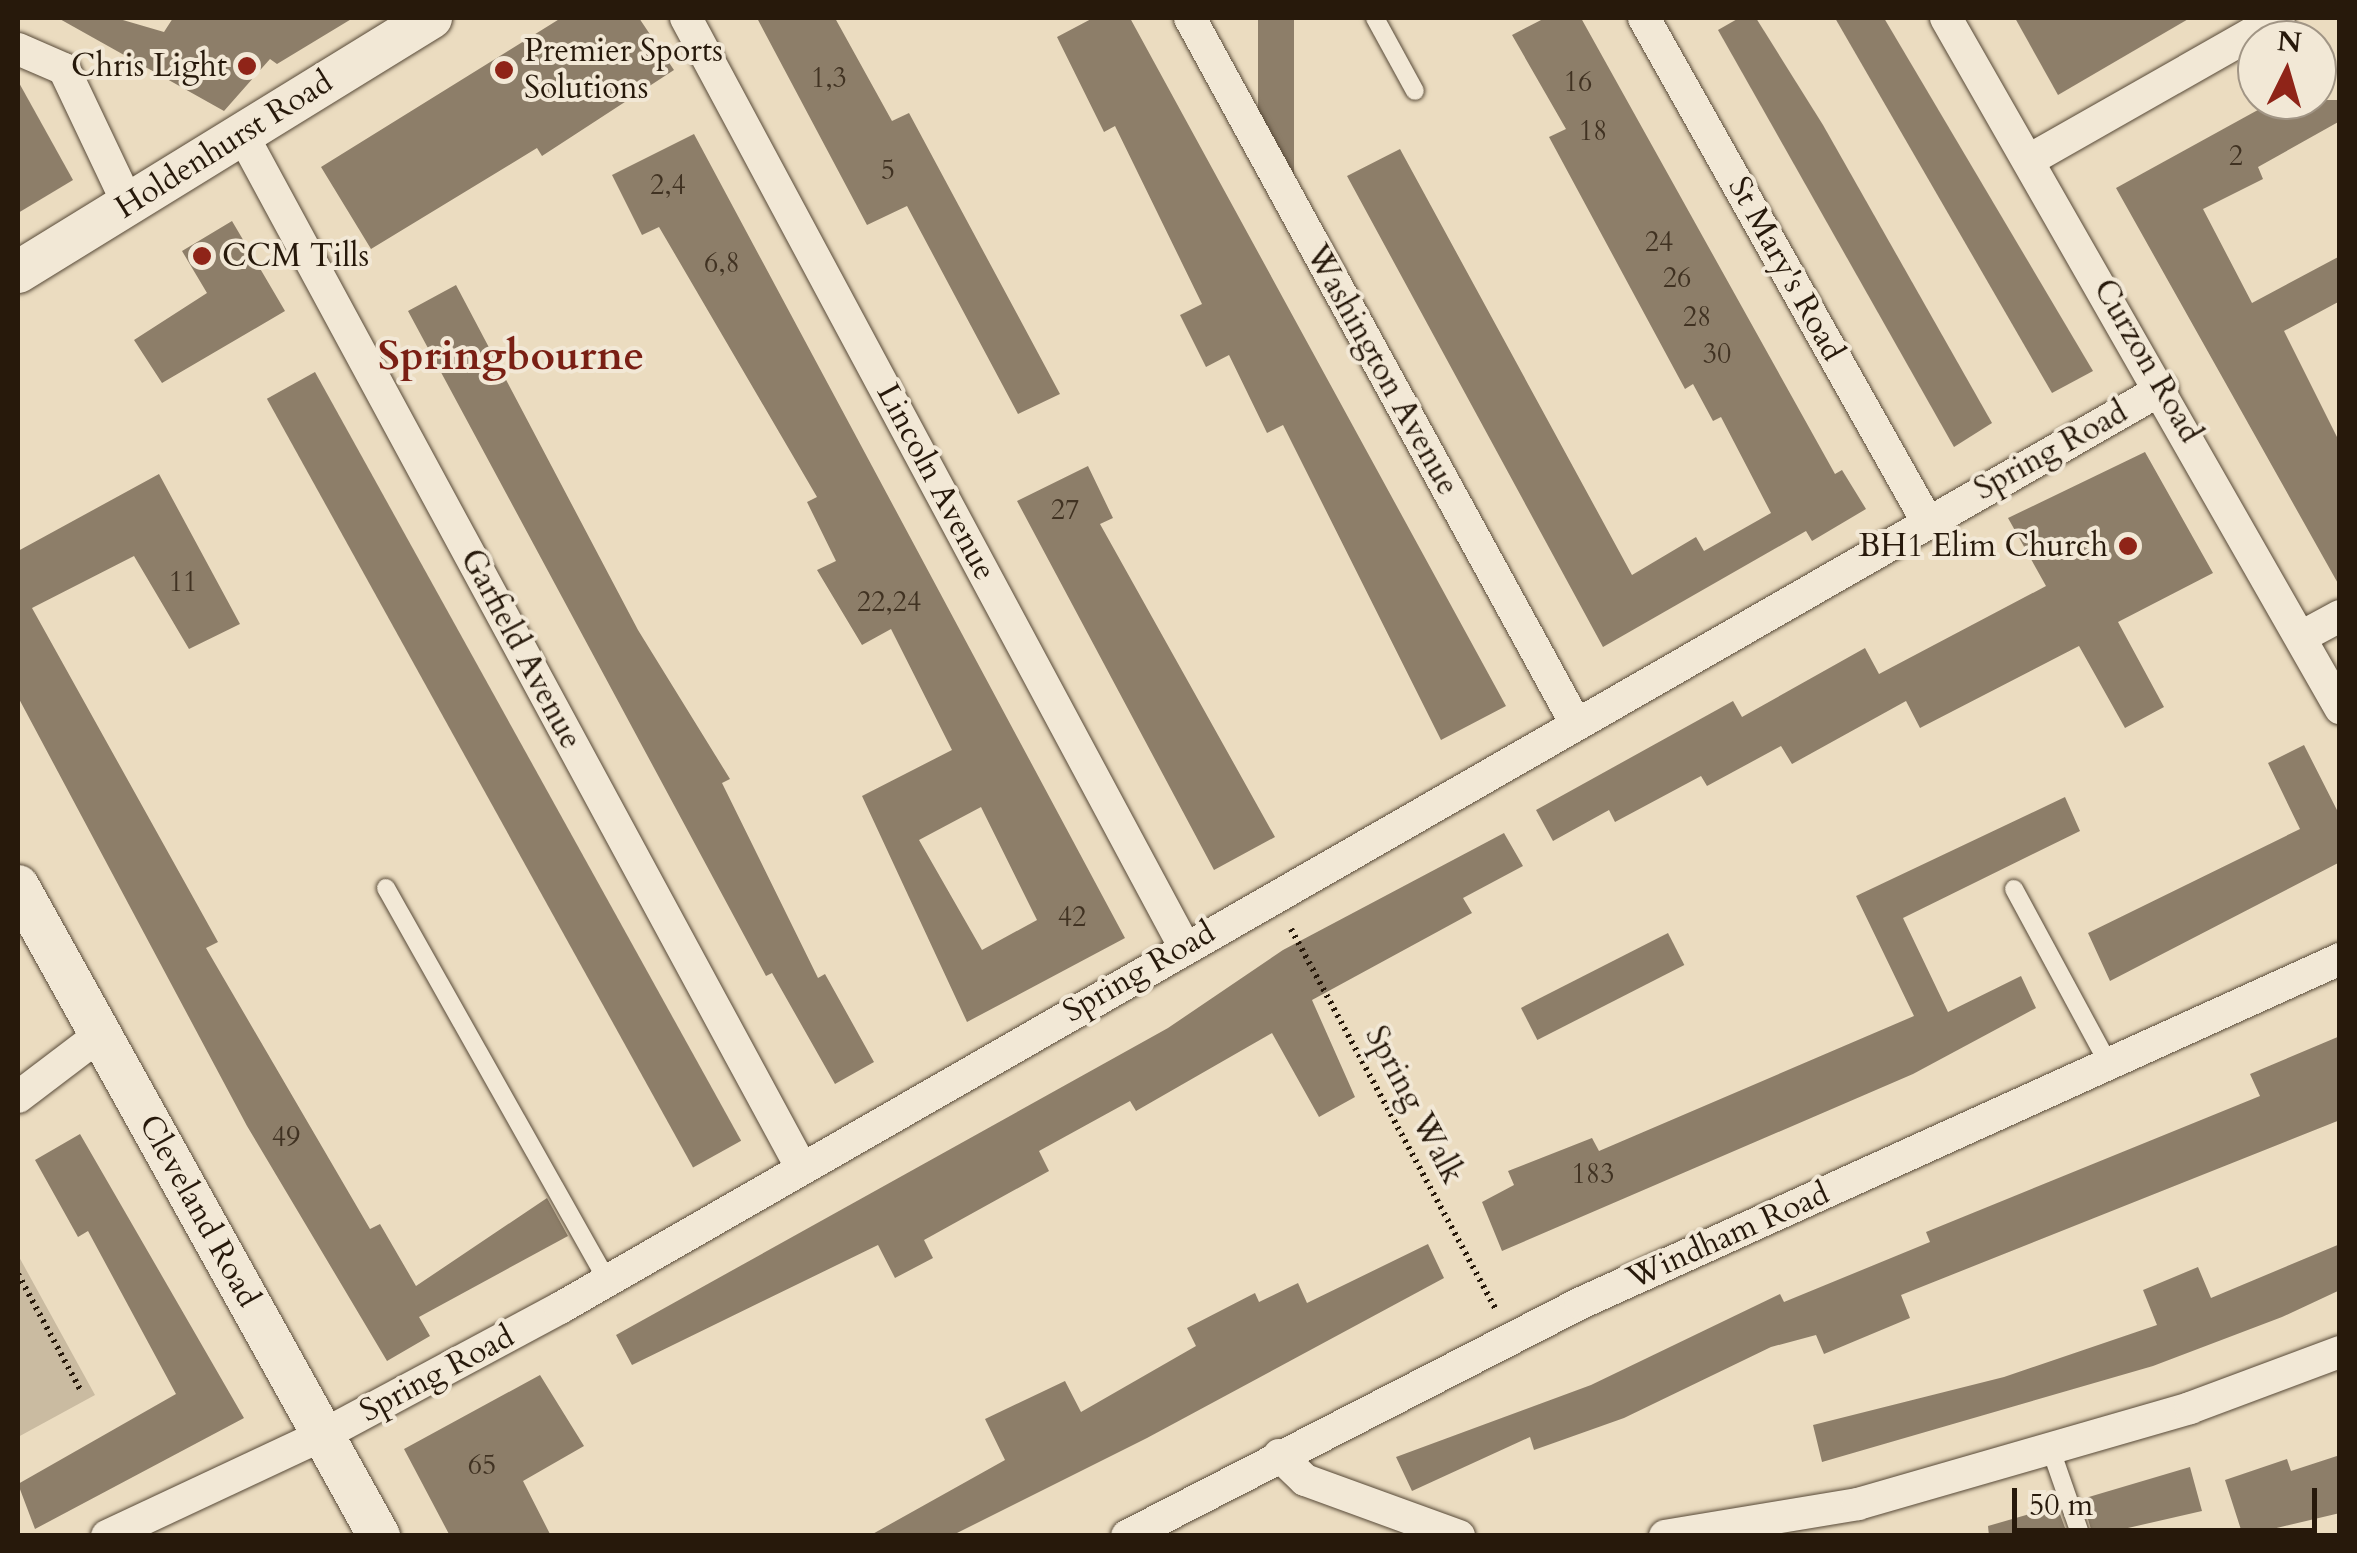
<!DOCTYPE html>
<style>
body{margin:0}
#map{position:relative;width:2357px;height:1553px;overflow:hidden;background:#ebdcc0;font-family:Cardo,serif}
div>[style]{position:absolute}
.green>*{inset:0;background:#cabba1}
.building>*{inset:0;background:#8d7e69;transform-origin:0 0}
.path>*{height:6px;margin-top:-3px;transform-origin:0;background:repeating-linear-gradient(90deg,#27190b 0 2.5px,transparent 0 7.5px)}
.roads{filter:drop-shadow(0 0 2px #584a38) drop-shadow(0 0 2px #584a38)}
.service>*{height:18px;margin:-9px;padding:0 9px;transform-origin:9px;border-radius:9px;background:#f2e8d6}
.minor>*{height:32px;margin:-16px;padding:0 16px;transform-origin:16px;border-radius:16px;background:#f2e8d6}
.tertiary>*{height:42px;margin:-21px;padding:0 21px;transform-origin:21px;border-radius:21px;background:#f2e8d6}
.dots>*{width:28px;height:28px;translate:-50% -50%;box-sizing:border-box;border:5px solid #f2e8d6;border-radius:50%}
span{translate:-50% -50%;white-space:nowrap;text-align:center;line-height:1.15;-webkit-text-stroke:8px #f2e8d6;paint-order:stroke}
.number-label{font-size:28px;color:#403222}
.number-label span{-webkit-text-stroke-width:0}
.poi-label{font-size:32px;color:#27190b}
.left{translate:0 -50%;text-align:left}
.right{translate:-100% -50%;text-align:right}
.street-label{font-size:32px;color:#27190b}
.district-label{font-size:42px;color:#7a1f14;font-weight:700}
.frame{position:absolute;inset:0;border:20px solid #27190b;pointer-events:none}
.north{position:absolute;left:2237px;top:20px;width:100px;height:100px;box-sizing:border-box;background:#f2e8d6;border:2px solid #a19585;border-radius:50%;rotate:5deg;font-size:28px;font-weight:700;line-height:40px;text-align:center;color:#27190b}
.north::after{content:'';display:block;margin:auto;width:35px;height:45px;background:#8f2418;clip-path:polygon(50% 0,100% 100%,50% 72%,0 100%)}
.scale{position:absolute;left:2012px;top:1488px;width:305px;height:45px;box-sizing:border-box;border:5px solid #27190b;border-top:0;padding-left:12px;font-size:30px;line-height:35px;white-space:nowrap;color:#27190b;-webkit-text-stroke:8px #f2e8d6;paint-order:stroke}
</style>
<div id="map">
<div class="green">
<div style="clip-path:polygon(18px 1255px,95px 1395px,18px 1437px)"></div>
</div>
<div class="building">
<div style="clip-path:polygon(58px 18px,116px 18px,164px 32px,173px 18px,353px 18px,277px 64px,270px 59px,224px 111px)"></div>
<div style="clip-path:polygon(561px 18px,639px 18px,674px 70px,542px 156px,537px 148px,371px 249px,321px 167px)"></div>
<div style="clip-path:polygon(757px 18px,835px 18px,892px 121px,909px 113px,1060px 394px,1018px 414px,907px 206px,867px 225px)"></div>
<div style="clip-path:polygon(1093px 18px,1130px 18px,1506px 706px,1441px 740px,1283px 425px,1267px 433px,1229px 355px,1206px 367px,1180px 315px,1202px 304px,1115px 126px,1104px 132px,1057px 37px)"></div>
<div style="left:1258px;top:18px;width:36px;height:161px"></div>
<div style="clip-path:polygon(1545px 18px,1581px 18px,1835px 474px,1842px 470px,1866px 509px,1812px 541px,1806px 531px,1603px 647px,1347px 176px,1400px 149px,1632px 575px,1696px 537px,1704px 551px,1771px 513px,1721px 417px,1713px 421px,1693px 384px,1685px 389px,1549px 137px,1566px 129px,1512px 35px)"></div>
<div style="clip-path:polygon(1739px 18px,1756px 18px,1823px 125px,1992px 423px,1954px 447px,1718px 30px)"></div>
<div style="clip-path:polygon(1835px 18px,1884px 18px,2093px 371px,2052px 393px)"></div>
<div style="clip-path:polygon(2015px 18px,2190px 18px,2058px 95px)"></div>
<div style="clip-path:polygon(18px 81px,73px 180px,18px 213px)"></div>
<div style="clip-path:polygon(2276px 100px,2340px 100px,2340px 121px,2258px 167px,2263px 179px,2203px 209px,2252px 303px,2340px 256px,2340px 301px,2284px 331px,2340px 443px,2340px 587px,2116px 188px)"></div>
<div style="clip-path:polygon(evenodd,694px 134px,1125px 938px,967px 1022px,862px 796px,952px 750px,891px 629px,862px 645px,817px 570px,836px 561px,807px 502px,817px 497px,659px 227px,642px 235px,612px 175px,694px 134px,981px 807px,1037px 920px,982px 950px,919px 840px,981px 807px)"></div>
<div style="clip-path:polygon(232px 221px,285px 311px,162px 383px,134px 340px,207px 293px,182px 251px)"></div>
<div style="clip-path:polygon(456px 285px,638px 630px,730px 779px,722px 783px,818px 978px,825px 974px,874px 1062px,835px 1084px,772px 973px,766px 976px,408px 311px)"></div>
<div style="left:315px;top:372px;width:879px;height:55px;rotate:61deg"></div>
<div style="clip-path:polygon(2145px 452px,2213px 573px,2118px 622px,2164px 707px,2125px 728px,2079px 646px,1920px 728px,1906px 701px,1792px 764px,1781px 746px,1707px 786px,1701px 776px,1615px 822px,1609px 810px,1553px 841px,1536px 810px,1733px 701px,1742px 717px,1865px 648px,1879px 674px,2046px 586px,2008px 518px)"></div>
<div style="clip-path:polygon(1088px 466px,1113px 518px,1100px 524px,1275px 837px,1214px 870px,1017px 501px)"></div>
<div style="clip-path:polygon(159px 474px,240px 624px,189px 649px,134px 556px,32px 608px,218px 942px,206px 948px,370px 1229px,380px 1224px,416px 1286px,547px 1198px,568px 1236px,419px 1317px,430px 1336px,387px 1361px,247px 1126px,18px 697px,18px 551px)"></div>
<div style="clip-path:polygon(2304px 745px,2340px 816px,2340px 862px,2110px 981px,2088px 933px,2300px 829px,2268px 763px)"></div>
<div style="clip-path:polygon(2065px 797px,2080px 831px,1903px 918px,1948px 1012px,2021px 976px,2036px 1008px,1913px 1074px,1502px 1251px,1482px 1202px,1514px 1185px,1508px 1171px,1592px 1138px,1599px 1151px,1914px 1016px,1856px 896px)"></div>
<div style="clip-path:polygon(1504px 833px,1523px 866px,1463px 898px,1472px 913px,1312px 1000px,1355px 1097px,1319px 1117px,1272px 1033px,1136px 1111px,1130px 1101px,1039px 1151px,1049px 1171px,924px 1240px,933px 1258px,895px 1278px,878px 1245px,632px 1365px,616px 1335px,1168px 1028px,1283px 950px)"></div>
<div style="left:1668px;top:933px;width:36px;height:165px;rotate:63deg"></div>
<div style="clip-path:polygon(2340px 1036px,2340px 1120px,1901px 1295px,1910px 1318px,1824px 1354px,1816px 1335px,1771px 1347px,1624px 1418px,1534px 1450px,1530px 1437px,1412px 1491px,1396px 1457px,1591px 1385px,1780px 1294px,1784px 1302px,1930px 1242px,1926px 1232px,2260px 1096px,2250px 1074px)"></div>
<div style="clip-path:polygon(80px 1134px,244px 1418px,35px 1529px,18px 1484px,176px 1394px,88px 1231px,78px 1237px,35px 1160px)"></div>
<div style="clip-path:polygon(1428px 1244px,1444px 1278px,1147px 1438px,951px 1536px,869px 1536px,1005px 1460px,985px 1419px,1065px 1381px,1081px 1412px,1196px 1346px,1187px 1328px,1255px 1293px,1259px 1302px,1298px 1283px,1307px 1303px)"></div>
<div style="clip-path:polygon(2340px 1244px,2340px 1290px,2282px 1317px,2153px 1366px,1822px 1462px,1813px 1425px,2004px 1377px,2157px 1325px,2143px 1290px,2198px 1267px,2211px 1298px)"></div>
<div style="clip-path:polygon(540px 1375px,584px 1446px,523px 1481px,551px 1536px,450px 1536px,404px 1449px)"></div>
<div style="clip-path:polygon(2340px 1455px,2340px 1513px,2243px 1536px,2225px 1480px,2287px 1459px,2291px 1471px)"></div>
<div style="clip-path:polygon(2190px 1467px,2202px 1511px,2093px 1536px,2082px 1499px)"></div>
<div style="clip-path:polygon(2057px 1506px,2068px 1536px,1989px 1536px,1988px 1526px)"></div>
</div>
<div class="path">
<div style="left:1291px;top:929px;width:433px;rotate:61.7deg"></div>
<div style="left:18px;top:1274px;width:131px;rotate:61.7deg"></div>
</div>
<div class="roads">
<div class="service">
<div style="left:1375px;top:18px;width:83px;rotate:61.3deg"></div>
<div style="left:386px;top:888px;width:446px;rotate:60.6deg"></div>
<div style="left:2014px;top:889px;width:198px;rotate:61.6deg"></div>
<div style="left:2051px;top:1450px;width:91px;rotate:70.8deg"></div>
</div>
<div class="minor">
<div style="left:686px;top:18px;width:1053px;rotate:61.78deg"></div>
<div style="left:1190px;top:18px;width:802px;rotate:61.33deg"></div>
<div style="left:1644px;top:18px;width:577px;rotate:60.64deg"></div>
<div style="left:1946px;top:18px;width:795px;rotate:60.27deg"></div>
<div style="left:18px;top:49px;width:50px;rotate:23.5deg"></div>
<div style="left:64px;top:69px;width:149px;rotate:64.6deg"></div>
<div style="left:242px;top:134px;width:1172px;rotate:61.58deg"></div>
<div style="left:2031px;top:159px;width:285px;rotate:-29.6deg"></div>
<div style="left:2301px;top:637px;width:44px;rotate:-28.3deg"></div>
<div style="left:18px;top:1097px;width:104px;rotate:-37.2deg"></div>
<div style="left:1279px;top:1455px;width:36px;rotate:44deg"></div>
<div style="left:1305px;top:1480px;width:164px;rotate:20deg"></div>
<div style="left:107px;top:1536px;width:238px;rotate:-25.1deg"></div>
<div style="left:323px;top:1435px;width:269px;rotate:-28.2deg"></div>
<div style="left:560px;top:1308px;width:1847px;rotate:-29.84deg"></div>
<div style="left:1127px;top:1536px;width:510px;rotate:-27.17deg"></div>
<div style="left:1581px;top:1303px;width:833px;rotate:-24.38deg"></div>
<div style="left:1665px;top:1536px;width:196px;rotate:-9.4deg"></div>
<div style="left:1858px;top:1504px;width:346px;rotate:-16.1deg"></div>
<div style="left:2190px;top:1408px;width:160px;rotate:-20.5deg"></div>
</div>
<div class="tertiary">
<div style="left:18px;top:272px;width:485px;rotate:-31.6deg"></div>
<div style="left:18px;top:886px;width:744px;rotate:60.95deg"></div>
</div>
</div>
<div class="dots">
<div style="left:247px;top:66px;background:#8f2418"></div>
<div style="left:504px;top:70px;background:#8f2418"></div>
<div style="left:202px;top:256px;background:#8f2418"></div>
<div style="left:2128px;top:546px;background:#8f2418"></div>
</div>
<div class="number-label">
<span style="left:829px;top:78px">1,3</span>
<span style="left:1578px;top:82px">16</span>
<span style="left:1593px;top:131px">18</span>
<span style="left:2236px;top:156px">2</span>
<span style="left:888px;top:170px">5</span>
<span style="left:668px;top:185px">2,4</span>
<span style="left:1659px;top:242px">24</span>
<span style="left:722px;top:263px">6,8</span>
<span style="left:1677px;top:278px">26</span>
<span style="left:1697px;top:317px">28</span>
<span style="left:1717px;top:354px">30</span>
<span style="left:1065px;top:510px">27</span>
<span style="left:183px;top:582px">11</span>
<span style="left:889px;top:602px">22,24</span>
<span style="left:1072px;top:917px">42</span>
<span style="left:286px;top:1137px">49</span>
<span style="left:1593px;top:1174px">183</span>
<span style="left:482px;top:1465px">65</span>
</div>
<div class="poi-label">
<span class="left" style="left:524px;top:70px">Premier Sports<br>Solutions</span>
<span class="right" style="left:227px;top:66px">Chris Light</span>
<span class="left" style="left:222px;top:256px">CCM Tills</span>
<span class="right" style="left:2108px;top:546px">BH1 Elim Church</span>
</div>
<div class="street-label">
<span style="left:224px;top:145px;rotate:-32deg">Holdenhurst Road</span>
<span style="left:1786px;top:269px;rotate:61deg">St Mary's Road</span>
<span style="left:2147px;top:361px;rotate:60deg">Curzon Road</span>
<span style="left:1382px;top:370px;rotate:61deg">Washington Avenue</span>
<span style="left:2051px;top:451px;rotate:-29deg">Spring Road</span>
<span style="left:936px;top:482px;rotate:62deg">Lincoln Avenue</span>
<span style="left:521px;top:649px;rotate:62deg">Garfield Avenue</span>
<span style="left:1139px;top:972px;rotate:-30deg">Spring Road</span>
<span style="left:1414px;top:1105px;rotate:62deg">Spring Walk</span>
<span style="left:199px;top:1211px;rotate:61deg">Cleveland Road</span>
<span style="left:1728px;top:1236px;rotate:-24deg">Windham Road</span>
<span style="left:437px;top:1374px;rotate:-28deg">Spring Road</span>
</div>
<div class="district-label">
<span style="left:511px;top:356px">Springbourne</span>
</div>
<div class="frame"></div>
<div class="north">N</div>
<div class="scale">50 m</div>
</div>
